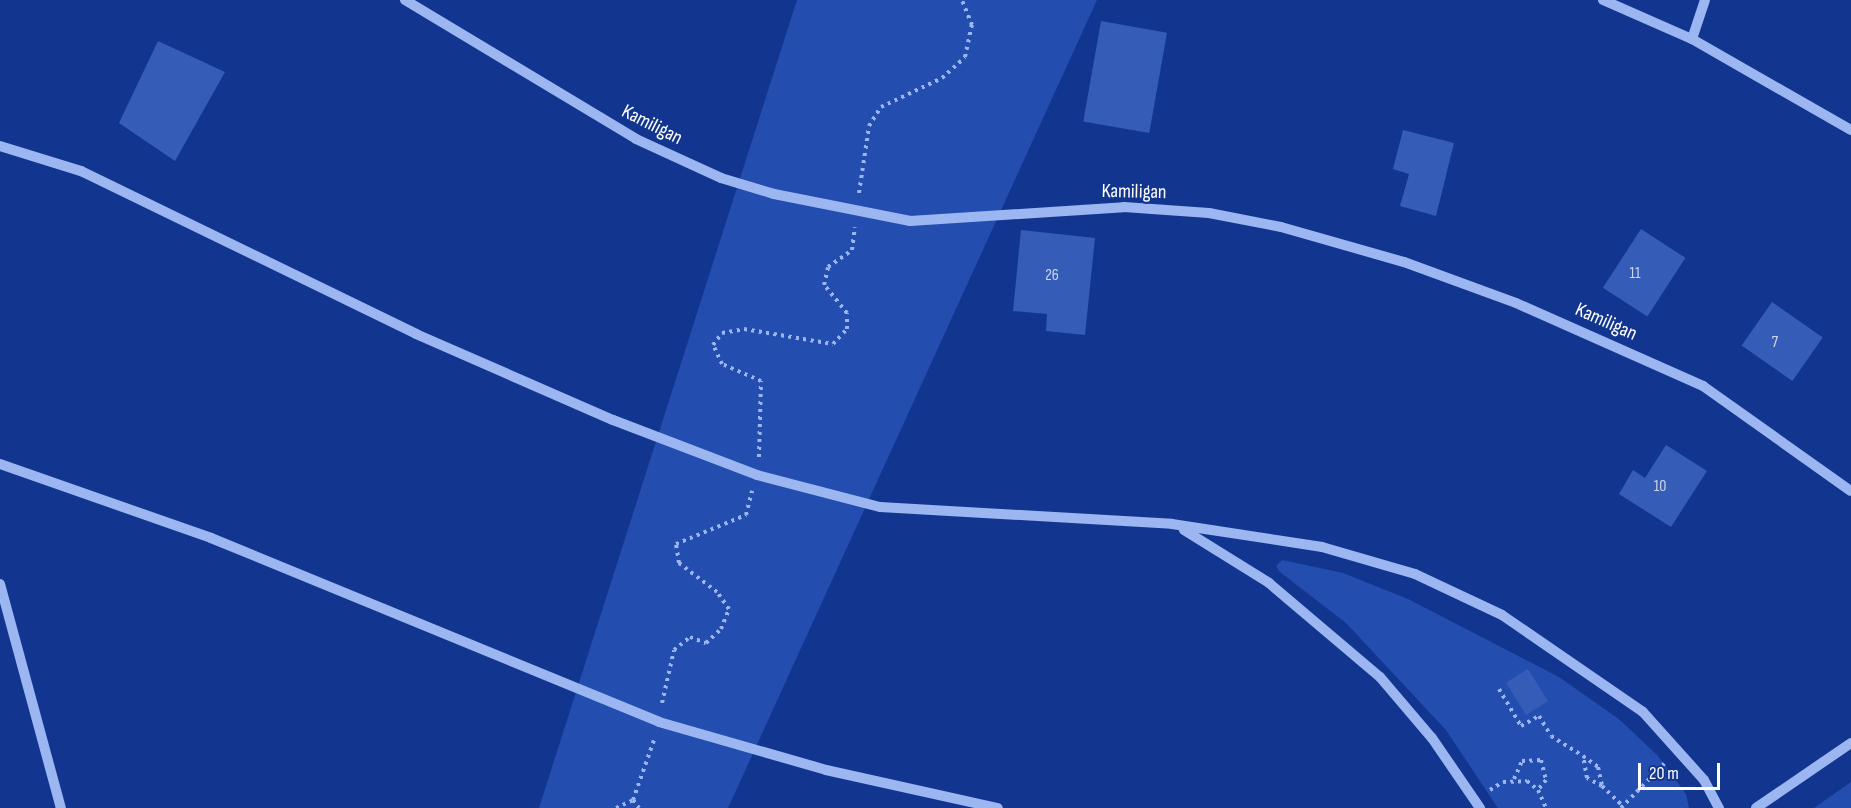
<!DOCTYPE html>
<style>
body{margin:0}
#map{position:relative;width:1851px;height:808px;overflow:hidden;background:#123690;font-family:"Sofia Sans Condensed",sans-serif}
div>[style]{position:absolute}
.green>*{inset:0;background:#234eaf}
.building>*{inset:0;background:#355cb7;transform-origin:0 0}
.path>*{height:4px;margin-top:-2px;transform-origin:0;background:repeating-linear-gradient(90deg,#9cb6f2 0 3px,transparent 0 7.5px)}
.minor>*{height:10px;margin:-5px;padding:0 5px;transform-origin:5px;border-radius:5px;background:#9cb6f2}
span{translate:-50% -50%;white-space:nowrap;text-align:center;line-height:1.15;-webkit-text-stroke:4.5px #123690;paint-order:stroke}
.number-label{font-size:16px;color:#ccd6ed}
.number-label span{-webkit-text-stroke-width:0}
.street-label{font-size:20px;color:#fff}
.scale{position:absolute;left:1638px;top:763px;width:82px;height:27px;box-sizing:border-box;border:3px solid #fff;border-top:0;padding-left:8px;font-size:18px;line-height:21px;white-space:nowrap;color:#fff;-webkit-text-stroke:4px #123690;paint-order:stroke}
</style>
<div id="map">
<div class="green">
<div style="clip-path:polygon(797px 0,1097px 0,728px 808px,539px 808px)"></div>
<div style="clip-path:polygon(1282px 560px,1343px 573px,1408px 599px,1559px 677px,1620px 720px,1658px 756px,1686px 794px,1689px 808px,1498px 808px,1446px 730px,1346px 623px,1280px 572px,1276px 566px)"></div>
<div style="clip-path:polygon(1851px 782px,1851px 808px,1814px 808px)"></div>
</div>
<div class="building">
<div style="left:1101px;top:21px;width:67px;height:102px;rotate:10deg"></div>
<div style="clip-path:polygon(158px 41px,225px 72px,175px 161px,119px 123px)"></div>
<div style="clip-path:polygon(1403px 130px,1454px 143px,1436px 216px,1400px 206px,1409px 174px,1393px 169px)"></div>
<div style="left:1641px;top:229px;width:53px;height:70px;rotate:33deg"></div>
<div style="clip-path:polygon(1021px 230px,1095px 238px,1085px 335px,1046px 331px,1047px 314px,1013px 311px)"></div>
<div style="left:1772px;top:302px;width:62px;height:53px;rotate:35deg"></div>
<div style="clip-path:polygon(1666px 445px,1707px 471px,1671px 527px,1619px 494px,1633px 470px,1645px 478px)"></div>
<div style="left:1528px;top:669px;width:38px;height:26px;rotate:58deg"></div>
</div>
<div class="path">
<div style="left:859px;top:193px;width:68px;rotate:-81.5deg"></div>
<div style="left:869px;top:126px;width:22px;rotate:-58deg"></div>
<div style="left:881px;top:107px;width:68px;rotate:-25.4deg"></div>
<div style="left:942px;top:78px;width:31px;rotate:-42deg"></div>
<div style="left:965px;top:57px;width:33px;rotate:-78deg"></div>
<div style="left:972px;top:25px;width:27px;rotate:-112deg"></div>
<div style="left:759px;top:457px;width:76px;rotate:-88.5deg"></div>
<div style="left:761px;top:381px;width:43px;rotate:-156.4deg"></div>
<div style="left:722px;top:364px;width:21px;rotate:-115deg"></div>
<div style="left:713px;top:345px;width:15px;rotate:-53deg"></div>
<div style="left:722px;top:333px;width:22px;rotate:-10deg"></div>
<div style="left:744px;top:329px;width:90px;rotate:9.6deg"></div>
<div style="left:833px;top:344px;width:21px;rotate:-47deg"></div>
<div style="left:847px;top:329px;width:16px;rotate:-90deg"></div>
<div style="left:847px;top:313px;width:36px;rotate:-129deg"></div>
<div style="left:824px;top:285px;width:18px;rotate:-77deg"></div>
<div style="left:828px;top:267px;width:29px;rotate:-35deg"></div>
<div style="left:852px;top:250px;width:23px;rotate:-83deg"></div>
<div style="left:1499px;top:689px;width:43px;rotate:59.3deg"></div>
<div style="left:1521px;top:726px;width:21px;rotate:-29deg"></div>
<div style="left:1539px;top:716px;width:23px;rotate:59deg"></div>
<div style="left:1551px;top:736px;width:38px;rotate:32deg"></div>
<div style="left:662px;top:703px;width:54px;rotate:-77.2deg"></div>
<div style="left:674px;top:650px;width:21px;rotate:-39deg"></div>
<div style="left:690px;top:637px;width:17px;rotate:21deg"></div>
<div style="left:706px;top:643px;width:21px;rotate:-43deg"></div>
<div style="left:721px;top:629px;width:22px;rotate:-68deg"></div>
<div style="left:729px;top:609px;width:21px;rotate:-125deg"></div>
<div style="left:717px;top:592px;width:48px;rotate:-142.7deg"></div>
<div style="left:679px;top:563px;width:19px;rotate:-99deg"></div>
<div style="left:676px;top:544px;width:76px;rotate:-22.5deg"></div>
<div style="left:746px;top:515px;width:25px;rotate:-76deg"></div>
<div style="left:1583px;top:756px;width:19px;rotate:36deg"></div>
<div style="left:1598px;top:767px;width:19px;rotate:78deg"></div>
<div style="left:1602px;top:786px;width:17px;rotate:-152deg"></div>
<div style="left:1587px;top:778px;width:22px;rotate:-100deg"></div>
<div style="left:1514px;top:779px;width:20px;rotate:-66deg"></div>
<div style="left:1522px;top:761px;width:19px;rotate:-3deg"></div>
<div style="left:1541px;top:760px;width:21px;rotate:76deg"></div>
<div style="left:1546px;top:780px;width:13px;rotate:129deg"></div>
<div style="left:1602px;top:786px;width:29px;rotate:44deg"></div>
<div style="left:1490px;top:790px;width:15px;rotate:-32deg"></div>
<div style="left:1503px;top:782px;width:24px;rotate:-2deg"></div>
<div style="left:1527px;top:781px;width:14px;rotate:39deg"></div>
<div style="left:1538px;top:790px;width:20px;rotate:66deg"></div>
<div style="left:633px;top:800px;width:10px;rotate:53deg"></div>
<div style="left:616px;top:808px;width:19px;rotate:-25deg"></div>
<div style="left:633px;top:800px;width:64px;rotate:-70.7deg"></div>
<div style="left:1621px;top:808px;width:62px;rotate:-45.7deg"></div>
</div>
<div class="minor">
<div style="left:405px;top:0;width:270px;rotate:31deg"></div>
<div style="left:636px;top:139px;width:94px;rotate:24.6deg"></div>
<div style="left:721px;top:178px;width:55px;rotate:16.8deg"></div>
<div style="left:774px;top:194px;width:139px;rotate:11.2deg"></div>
<div style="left:910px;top:221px;width:214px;rotate:-3.7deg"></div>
<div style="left:1124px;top:207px;width:85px;rotate:4deg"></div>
<div style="left:1209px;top:213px;width:73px;rotate:11deg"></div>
<div style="left:1281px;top:227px;width:128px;rotate:15.9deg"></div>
<div style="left:1404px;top:262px;width:119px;rotate:20.1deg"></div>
<div style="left:1516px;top:303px;width:205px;rotate:23.9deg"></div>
<div style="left:1703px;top:386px;width:181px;rotate:35.4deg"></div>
<div style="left:1603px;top:0;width:97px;rotate:23.7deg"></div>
<div style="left:1692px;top:39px;width:183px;rotate:29.8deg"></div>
<div style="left:1692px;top:39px;width:41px;rotate:-71.6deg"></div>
<div style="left:0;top:146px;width:85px;rotate:17.2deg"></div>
<div style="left:81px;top:171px;width:373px;rotate:25.9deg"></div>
<div style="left:416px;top:334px;width:215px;rotate:23.6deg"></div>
<div style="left:613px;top:420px;width:154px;rotate:20.9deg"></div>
<div style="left:757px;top:475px;width:127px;rotate:14.6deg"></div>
<div style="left:880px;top:507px;width:292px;rotate:3.3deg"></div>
<div style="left:1172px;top:524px;width:152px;rotate:8.7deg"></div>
<div style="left:1322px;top:547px;width:97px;rotate:16.2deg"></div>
<div style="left:1415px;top:574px;width:96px;rotate:25.2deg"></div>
<div style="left:1502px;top:615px;width:171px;rotate:34.5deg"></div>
<div style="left:1643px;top:712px;width:91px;rotate:48.1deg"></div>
<div style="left:1704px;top:780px;width:32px;rotate:62deg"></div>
<div style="left:0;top:464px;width:224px;rotate:19.3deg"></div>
<div style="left:211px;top:538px;width:484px;rotate:22.3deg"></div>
<div style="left:659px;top:722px;width:174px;rotate:16deg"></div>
<div style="left:826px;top:770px;width:176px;rotate:12.5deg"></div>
<div style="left:1184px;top:530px;width:100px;rotate:31.9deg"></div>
<div style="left:1269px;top:583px;width:145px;rotate:40.3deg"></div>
<div style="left:1380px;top:677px;width:80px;rotate:49.6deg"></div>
<div style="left:1432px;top:738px;width:85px;rotate:55.6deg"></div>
<div style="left:0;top:584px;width:232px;rotate:74.8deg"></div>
<div style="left:1756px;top:808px;width:115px;rotate:-34.4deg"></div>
</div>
<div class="number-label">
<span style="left:1635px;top:274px">11</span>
<span style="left:1052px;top:276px">26</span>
<span style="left:1775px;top:343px">7</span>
<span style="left:1660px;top:487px">10</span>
</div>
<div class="street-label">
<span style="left:652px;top:125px;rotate:27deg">Kamiligan</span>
<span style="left:1134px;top:192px;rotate:1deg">Kamiligan</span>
<span style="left:1606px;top:322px;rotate:24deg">Kamiligan</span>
</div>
<div class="scale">20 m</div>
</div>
